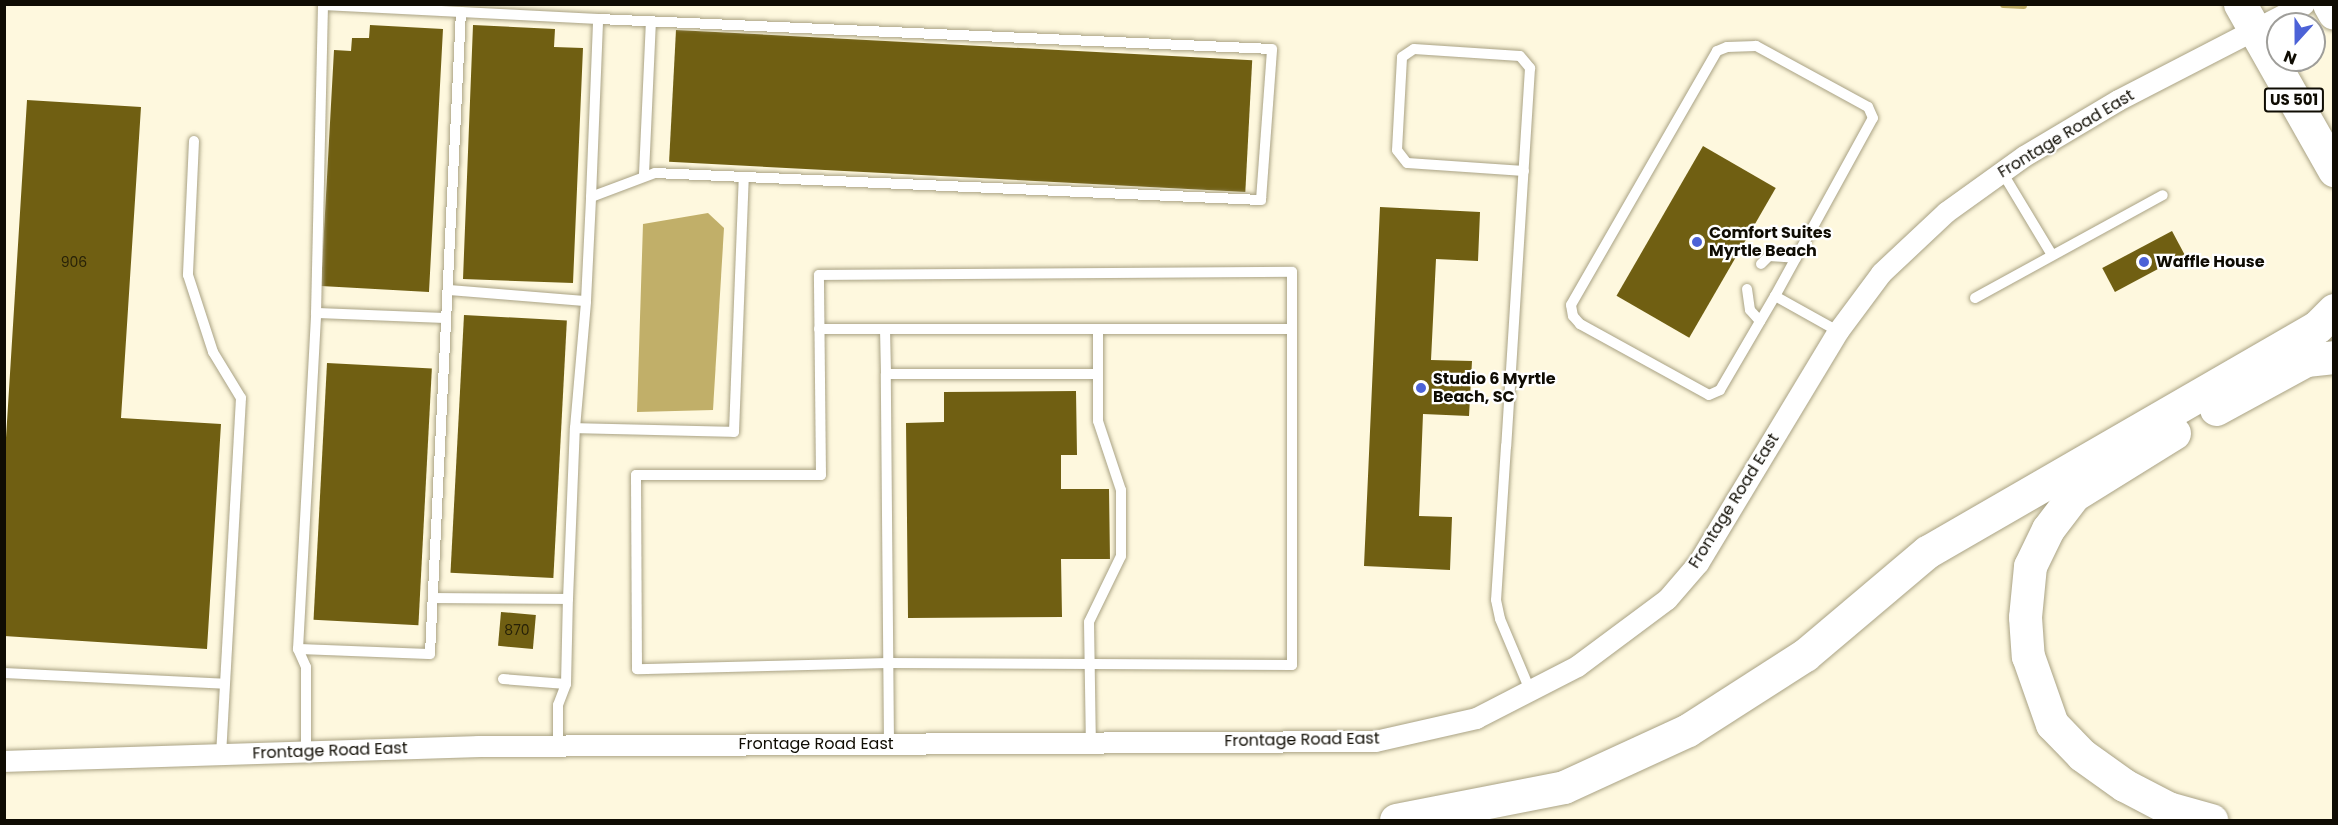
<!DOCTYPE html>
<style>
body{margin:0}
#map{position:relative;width:2338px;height:825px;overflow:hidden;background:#fef8de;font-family:Poppins,sans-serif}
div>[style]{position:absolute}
.water>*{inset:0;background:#c1af69}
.stream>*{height:7px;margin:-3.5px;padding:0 3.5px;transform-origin:3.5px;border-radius:3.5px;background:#c1af69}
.building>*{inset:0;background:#705f12;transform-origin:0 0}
.roads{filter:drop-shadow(0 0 2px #a9a284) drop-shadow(0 0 2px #a9a284)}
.lane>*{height:10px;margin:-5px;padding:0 5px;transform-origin:5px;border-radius:5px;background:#fff}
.street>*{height:21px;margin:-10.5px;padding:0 10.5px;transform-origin:10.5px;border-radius:10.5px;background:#fff}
.primary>*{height:33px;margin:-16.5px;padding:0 16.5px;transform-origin:16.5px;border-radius:16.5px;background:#fff}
.highway>*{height:33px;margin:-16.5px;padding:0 16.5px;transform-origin:16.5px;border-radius:16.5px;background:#fff}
.dots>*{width:16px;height:16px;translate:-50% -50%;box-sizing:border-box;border:3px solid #fff;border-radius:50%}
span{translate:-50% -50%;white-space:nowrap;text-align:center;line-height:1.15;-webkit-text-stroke:4.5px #fff;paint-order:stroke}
.number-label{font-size:14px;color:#272107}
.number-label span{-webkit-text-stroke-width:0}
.shield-label span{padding:2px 4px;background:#fff;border:2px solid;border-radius:4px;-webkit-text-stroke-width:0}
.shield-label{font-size:15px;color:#0f0c03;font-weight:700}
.street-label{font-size:16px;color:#0f0c03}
.poi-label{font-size:16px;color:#0f0c03;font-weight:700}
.left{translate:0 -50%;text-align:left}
.frame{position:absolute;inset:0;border:6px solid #0f0c03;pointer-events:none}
.north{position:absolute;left:2266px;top:12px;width:60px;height:60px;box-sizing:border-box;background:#fff;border:2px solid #9f9e9a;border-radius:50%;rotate:201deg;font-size:16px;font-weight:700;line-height:24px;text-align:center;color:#0f0c03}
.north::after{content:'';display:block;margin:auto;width:21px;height:27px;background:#4c62d7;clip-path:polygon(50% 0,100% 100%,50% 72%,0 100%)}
</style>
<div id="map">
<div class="water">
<div style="clip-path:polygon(708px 213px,724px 228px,713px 410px,637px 412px,643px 224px)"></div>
</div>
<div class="stream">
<div style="left:2003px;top:4px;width:20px;rotate:3deg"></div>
</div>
<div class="building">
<div style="clip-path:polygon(370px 25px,443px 29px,429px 292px,321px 286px,334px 50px,351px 51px,352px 38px,369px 38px)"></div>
<div style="clip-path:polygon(473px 25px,555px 29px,554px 47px,583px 48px,573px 283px,463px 279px)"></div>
<div style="left:676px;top:30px;width:577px;height:132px;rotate:3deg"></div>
<div style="clip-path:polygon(27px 100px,141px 107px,121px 418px,221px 424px,207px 649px,4px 636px,4px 470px)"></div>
<div style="left:1703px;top:146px;width:84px;height:173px;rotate:30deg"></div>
<div style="clip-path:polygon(1380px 207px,1480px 212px,1478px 261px,1436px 259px,1431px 360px,1472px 361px,1469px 416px,1423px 414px,1419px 516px,1452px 517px,1450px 570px,1364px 566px)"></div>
<div style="left:2172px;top:231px;width:27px;height:79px;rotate:62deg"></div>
<div style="left:464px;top:315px;width:103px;height:258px;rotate:3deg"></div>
<div style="left:327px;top:363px;width:105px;height:257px;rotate:3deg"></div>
<div style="clip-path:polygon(1076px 391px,1077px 455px,1061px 455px,1061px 489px,1109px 489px,1110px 559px,1061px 559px,1062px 617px,908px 618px,906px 423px,944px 422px,944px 392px)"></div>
<div style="left:501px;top:612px;width:35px;height:34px;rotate:5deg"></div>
</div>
<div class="roads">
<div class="lane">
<div style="left:194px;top:141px;width:134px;rotate:92.6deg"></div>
<div style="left:188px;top:275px;width:81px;rotate:72deg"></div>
<div style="left:213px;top:352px;width:54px;rotate:58.7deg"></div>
<div style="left:241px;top:398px;width:358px;rotate:93.2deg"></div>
<div style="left:1524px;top:171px;width:117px;rotate:-176.1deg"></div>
<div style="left:1407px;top:163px;width:16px;rotate:-128deg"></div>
<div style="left:1397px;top:150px;width:93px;rotate:-86.9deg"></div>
<div style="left:1402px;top:57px;width:14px;rotate:-34deg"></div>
<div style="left:1414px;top:49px;width:106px;rotate:3.8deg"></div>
<div style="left:1520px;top:56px;width:16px;rotate:50deg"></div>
<div style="left:1530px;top:68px;width:379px;rotate:93.6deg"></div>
<div style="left:1506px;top:446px;width:154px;rotate:93.7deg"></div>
<div style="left:1496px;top:600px;width:19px;rotate:78deg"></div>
<div style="left:1500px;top:619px;width:77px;rotate:67.1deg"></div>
<div style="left:2002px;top:172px;width:97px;rotate:58.9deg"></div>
<div style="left:644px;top:174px;width:153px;rotate:-87.4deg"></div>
<div style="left:591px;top:197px;width:68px;rotate:-20.6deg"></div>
<div style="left:655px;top:173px;width:607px;rotate:2.55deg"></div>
<div style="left:1261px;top:200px;width:151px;rotate:-85.8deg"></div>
<div style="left:1272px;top:49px;width:675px;rotate:-177.45deg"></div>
<div style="left:1761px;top:264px;width:11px;rotate:-45deg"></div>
<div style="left:1769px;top:256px;width:27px;rotate:4deg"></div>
<div style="left:1292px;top:272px;width:393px;rotate:90deg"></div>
<div style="left:1292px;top:665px;width:404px;rotate:-179.7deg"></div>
<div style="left:888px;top:663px;width:251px;rotate:178.6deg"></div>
<div style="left:637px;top:669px;width:194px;rotate:-90.3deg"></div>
<div style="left:636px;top:475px;width:185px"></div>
<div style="left:821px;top:475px;width:200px;rotate:-90.6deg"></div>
<div style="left:819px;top:275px;width:473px;rotate:-0.4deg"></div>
<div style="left:1747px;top:289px;width:21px;rotate:82deg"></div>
<div style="left:1750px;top:310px;width:15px;rotate:48deg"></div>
<div style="left:448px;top:290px;width:138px;rotate:4.6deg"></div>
<div style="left:586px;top:301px;width:104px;rotate:-87.2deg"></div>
<div style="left:591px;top:197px;width:178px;rotate:-87.7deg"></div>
<div style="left:598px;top:19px;width:137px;rotate:-177.1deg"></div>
<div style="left:1775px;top:296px;width:203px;rotate:-61.2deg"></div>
<div style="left:1873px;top:118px;width:12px;rotate:-114deg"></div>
<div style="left:1868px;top:107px;width:128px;rotate:-151.4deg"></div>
<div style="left:1756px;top:46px;width:29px;rotate:178deg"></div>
<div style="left:1727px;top:47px;width:11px;rotate:158deg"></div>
<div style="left:1717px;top:51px;width:293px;rotate:119.9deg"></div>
<div style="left:1571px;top:305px;width:11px;rotate:80deg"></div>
<div style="left:1573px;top:316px;width:11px;rotate:49deg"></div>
<div style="left:1580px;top:324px;width:147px;rotate:28.8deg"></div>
<div style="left:1709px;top:395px;width:12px;rotate:-24deg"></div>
<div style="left:1720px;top:390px;width:109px;rotate:-59.7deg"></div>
<div style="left:1775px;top:296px;width:72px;rotate:29.1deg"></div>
<div style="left:1975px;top:298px;width:214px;rotate:-28.7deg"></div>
<div style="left:819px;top:329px;width:473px"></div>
<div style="left:885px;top:329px;width:45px;rotate:88.7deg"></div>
<div style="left:1098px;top:329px;width:45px;rotate:90deg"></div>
<div style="left:575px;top:428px;width:159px;rotate:1.4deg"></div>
<div style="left:734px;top:432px;width:255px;rotate:-87.8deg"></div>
<div style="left:433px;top:598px;width:135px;rotate:0.4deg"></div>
<div style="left:568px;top:599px;width:171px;rotate:-87.7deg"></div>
<div style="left:575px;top:428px;width:127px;rotate:-85deg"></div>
<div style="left:298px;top:649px;width:132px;rotate:2.2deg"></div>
<div style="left:430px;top:654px;width:643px;rotate:-87.24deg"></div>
<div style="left:461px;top:12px;width:138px;rotate:-177.1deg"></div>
<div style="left:323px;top:5px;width:308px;rotate:91.3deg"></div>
<div style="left:4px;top:673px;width:221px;rotate:2.8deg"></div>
<div style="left:503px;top:679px;width:63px;rotate:4.5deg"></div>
<div style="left:889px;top:744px;width:370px;rotate:-90.5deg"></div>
<div style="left:886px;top:374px;width:212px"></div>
<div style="left:1098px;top:374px;width:47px;rotate:90deg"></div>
<div style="left:1098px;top:421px;width:73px;rotate:71.6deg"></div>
<div style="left:1121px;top:490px;width:66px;rotate:90deg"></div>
<div style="left:1121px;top:556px;width:73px;rotate:115.9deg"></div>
<div style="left:1089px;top:622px;width:121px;rotate:89.1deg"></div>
<div style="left:558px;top:746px;width:41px;rotate:-90deg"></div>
<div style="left:558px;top:705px;width:22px;rotate:-69deg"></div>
<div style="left:566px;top:684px;width:85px;rotate:-88.7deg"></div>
<div style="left:306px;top:752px;width:85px;rotate:-90deg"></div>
<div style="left:306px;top:667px;width:20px;rotate:-114deg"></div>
<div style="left:298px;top:649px;width:336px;rotate:-86.9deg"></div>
<div style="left:316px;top:313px;width:130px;rotate:2.2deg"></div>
</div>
<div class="street">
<div style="left:4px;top:761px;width:474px;rotate:-1.8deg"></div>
<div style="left:478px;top:746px;width:897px;rotate:-0.32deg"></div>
<div style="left:1375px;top:741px;width:104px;rotate:-12.8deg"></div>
<div style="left:1476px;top:718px;width:114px;rotate:-27.2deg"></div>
<div style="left:1577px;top:666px;width:112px;rotate:-36.7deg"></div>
<div style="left:1667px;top:599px;width:48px;rotate:-49.3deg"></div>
<div style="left:1698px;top:563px;width:271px;rotate:-58.9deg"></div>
<div style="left:1838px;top:331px;width:72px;rotate:-53.4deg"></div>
<div style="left:1881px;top:273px;width:89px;rotate:-43.2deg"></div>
<div style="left:1946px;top:212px;width:96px;rotate:-35.7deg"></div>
<div style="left:2024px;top:156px;width:109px;rotate:-30.8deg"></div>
<div style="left:2118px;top:100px;width:209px;rotate:-27.3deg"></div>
</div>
<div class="primary">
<div style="left:2240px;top:4px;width:191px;rotate:60.5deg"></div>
<div style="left:2329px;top:4px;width:10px;rotate:61deg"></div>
</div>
<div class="highway">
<div style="left:2216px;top:409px;width:102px;rotate:-28.6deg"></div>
<div style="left:2306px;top:360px;width:28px;rotate:-6deg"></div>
<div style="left:2174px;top:433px;width:118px;rotate:148.2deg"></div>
<div style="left:2074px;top:495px;width:43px;rotate:127.4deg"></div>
<div style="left:2048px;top:529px;width:41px;rotate:115.9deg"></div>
<div style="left:2030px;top:566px;width:51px;rotate:95.6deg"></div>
<div style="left:2025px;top:617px;width:39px;rotate:86deg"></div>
<div style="left:2028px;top:656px;width:72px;rotate:70.6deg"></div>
<div style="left:2052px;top:724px;width:43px;rotate:45.9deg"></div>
<div style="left:2082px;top:755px;width:52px;rotate:35.5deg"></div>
<div style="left:2124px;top:785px;width:50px;rotate:27.6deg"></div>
<div style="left:2168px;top:808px;width:45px;rotate:15.6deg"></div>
<div style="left:1396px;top:820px;width:171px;rotate:-11.1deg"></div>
<div style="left:1564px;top:787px;width:136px;rotate:-24.7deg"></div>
<div style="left:1688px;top:730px;width:139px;rotate:-32.7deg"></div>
<div style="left:1805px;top:655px;width:160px;rotate:-40.2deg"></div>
<div style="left:1927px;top:552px;width:450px;rotate:-30deg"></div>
<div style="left:2317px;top:327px;width:24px;rotate:-45deg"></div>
</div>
</div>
<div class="dots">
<div style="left:1697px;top:242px;background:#4c62d7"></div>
<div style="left:2144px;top:262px;background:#4c62d7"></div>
<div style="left:1421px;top:388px;background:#4c62d7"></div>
</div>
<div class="number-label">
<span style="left:74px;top:262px">906</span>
<span style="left:517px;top:630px">870</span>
</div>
<div class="shield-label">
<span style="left:2294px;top:100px">US 501</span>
</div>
<div class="street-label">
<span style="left:2066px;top:134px;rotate:-31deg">Frontage Road East</span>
<span style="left:1734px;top:501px;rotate:-58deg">Frontage Road East</span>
<span style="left:1302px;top:740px;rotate:-1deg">Frontage Road East</span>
<span style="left:816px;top:744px">Frontage Road East</span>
<span style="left:330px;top:751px;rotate:-2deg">Frontage Road East</span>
</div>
<div class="poi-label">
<span class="left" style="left:1709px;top:242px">Comfort Suites<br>Myrtle Beach</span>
<span class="left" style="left:2156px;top:262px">Waffle House</span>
<span class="left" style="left:1433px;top:388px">Studio 6 Myrtle<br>Beach, SC</span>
</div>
<div class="frame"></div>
<div class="north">N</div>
</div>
